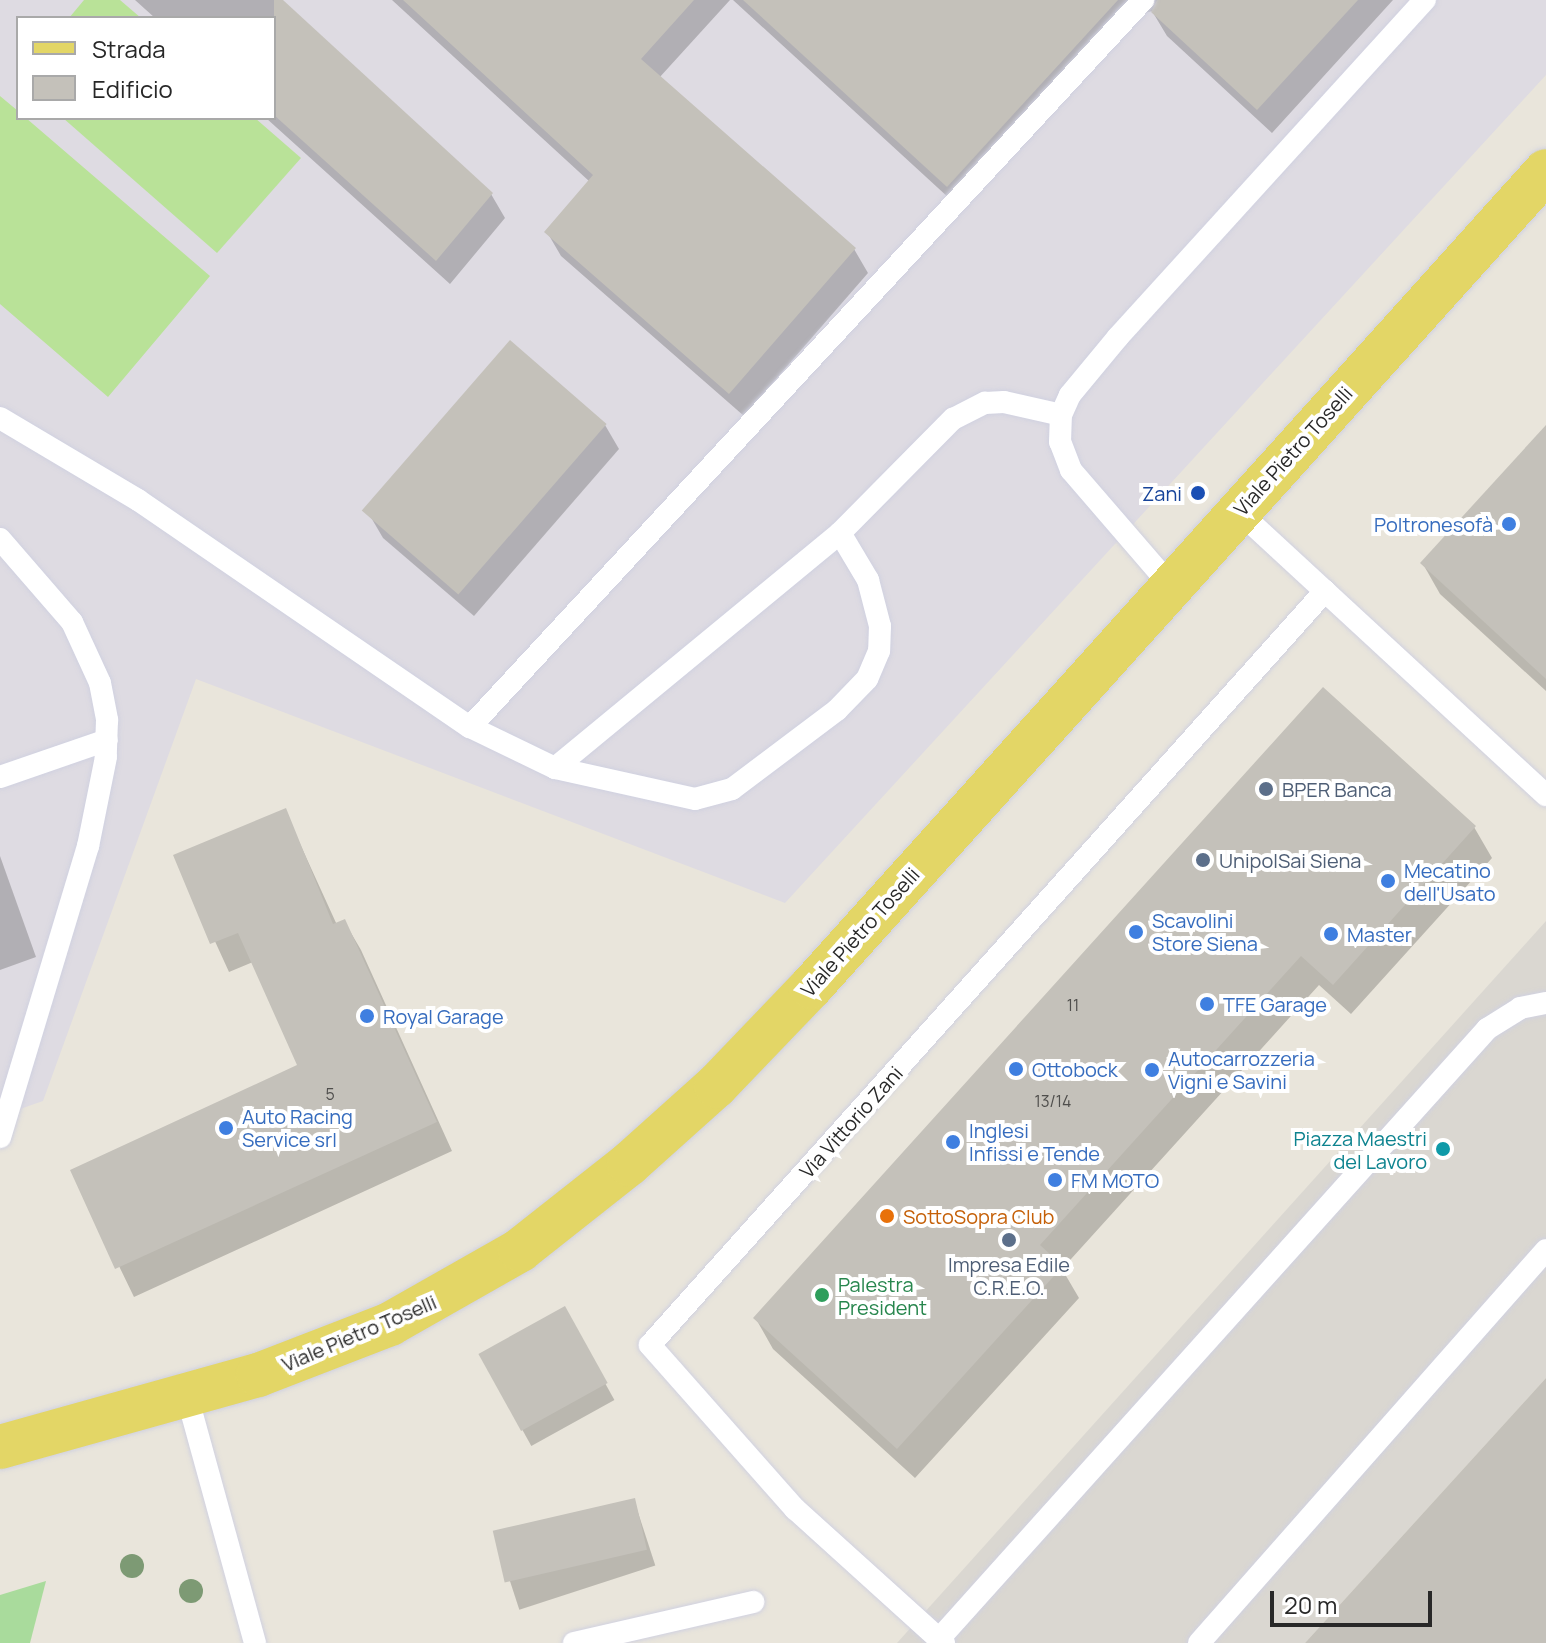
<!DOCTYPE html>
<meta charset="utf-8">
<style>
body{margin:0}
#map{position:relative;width:1546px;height:1643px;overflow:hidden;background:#e9e5db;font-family:Manrope,sans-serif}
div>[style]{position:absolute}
.industrial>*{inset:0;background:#dedbe2}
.green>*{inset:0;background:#a9db9c}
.pitch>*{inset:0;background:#b9e298}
.plaza>*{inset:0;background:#dad7d1}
.shadow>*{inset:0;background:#0003;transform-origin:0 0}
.building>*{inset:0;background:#c4c1ba;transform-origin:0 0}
.roads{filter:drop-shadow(0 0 2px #d0d1e0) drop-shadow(0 0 2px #d0d1e0)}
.service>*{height:22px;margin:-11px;padding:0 11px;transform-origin:11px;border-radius:11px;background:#fff}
.primary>*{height:44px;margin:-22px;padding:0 22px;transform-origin:22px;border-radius:22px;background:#e3d666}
.trees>*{width:24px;height:24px;margin:-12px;border-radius:50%;background:#7d9a74}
.dots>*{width:22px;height:22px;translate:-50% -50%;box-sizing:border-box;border:4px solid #fff;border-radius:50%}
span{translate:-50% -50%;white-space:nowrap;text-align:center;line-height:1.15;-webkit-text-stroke:8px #fff;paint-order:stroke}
.number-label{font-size:16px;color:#4f4e4c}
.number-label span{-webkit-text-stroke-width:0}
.street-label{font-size:20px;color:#282828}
.transit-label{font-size:20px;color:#164399}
.right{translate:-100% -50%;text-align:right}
.shop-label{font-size:20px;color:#366cbe}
.left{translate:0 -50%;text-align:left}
.service-label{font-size:20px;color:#4e5e75}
.culture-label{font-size:20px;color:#0d838f}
.food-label{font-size:20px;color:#c56008}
.leisure-label{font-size:20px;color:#27864d}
.legend{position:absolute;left:16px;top:16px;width:260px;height:104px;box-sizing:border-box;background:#fff;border:2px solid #a9a9a9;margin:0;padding:10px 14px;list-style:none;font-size:24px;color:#282828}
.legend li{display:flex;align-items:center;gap:16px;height:40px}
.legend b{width:40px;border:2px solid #a9a9a9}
.scale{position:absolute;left:1270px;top:1591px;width:162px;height:36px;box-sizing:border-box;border:4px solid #282828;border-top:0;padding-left:10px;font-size:24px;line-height:28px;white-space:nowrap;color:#282828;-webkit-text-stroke:6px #fff;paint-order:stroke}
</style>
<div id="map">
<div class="industrial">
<div style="clip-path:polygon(evenodd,0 0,1546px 0,1546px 75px,785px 903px,196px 679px,43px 1101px,0 1116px,0 0,18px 18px,274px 18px,274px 118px,18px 118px,18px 18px)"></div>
</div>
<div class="green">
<div style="clip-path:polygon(46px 1581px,30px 1643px,0 1643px,0 1595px)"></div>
</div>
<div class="pitch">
<div style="clip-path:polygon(84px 0,120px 0,141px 18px,69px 18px)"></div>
<div style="clip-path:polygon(0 96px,18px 111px,18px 118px,26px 118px,210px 276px,108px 397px,0 304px)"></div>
<div style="clip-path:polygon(63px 118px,255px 118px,301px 158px,217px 253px)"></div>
</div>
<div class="plaza">
<div style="clip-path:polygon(1546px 921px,1546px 1378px,1305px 1643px,897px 1643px)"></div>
</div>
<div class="shadow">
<div style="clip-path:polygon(135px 0,280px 0,491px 194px,505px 218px,450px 284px,266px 118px,274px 118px,274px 18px,155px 18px)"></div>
<div style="clip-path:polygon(392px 0,730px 0,659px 78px,854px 249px,868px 273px,744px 416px,561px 256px,547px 232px,590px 182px)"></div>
<div style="clip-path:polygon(733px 0,1393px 0,1272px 133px,1167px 36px,1152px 11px,1141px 14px,962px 210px)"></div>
<div style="clip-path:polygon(605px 425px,619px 449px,474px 616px,383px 538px,369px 514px)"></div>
<div style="clip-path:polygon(1546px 428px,1546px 691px,1440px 594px,1423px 564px)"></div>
<div style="clip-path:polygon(285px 811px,337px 925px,344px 921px,361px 950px,452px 1151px,134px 1297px,73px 1171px,300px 1066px,253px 962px,229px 972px,176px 856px)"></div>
<div style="clip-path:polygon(1474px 827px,1492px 858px,1351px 1014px,1319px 985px,1062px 1269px,1079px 1298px,915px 1478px,773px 1349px,756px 1319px)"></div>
<div style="clip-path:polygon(0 856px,36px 957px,0 970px)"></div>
<div style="left:564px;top:1309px;width:104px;height:95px;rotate:61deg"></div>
<div style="left:634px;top:1500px;width:69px;height:143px;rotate:72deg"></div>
</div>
<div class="building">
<div style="clip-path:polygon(274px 0,283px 0,493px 193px,436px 261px,274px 115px)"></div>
<div style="clip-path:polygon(403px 0,694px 0,641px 59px,856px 248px,729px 394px,544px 232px,593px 175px)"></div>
<div style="clip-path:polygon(743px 0,1118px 0,947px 187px)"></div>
<div style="clip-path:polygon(1157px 0,1358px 0,1257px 110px,1151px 12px)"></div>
<div style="left:510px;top:340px;width:128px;height:226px;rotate:41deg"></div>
<div style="clip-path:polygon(1546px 425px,1546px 679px,1420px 563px)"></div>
<div style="clip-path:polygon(1323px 687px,1476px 826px,1333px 985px,1301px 956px,1040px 1245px,1063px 1266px,897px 1449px,753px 1318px)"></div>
<div style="clip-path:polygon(286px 808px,333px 924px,345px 919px,437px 1122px,115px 1269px,70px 1170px,297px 1065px,238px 933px,210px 944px,173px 855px)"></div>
<div style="left:565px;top:1306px;width:88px;height:99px;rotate:61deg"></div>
<div style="clip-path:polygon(1546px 1378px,1546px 1643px,1305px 1643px)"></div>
<div style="left:635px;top:1498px;width:53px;height:146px;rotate:77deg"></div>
</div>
<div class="roads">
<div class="service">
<div style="left:0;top:418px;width:161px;rotate:30.7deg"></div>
<div style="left:138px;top:500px;width:402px;rotate:34.4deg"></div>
<div style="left:470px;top:727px;width:94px;rotate:25.8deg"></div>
<div style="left:1238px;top:511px;width:419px;rotate:42.7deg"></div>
<div style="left:840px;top:533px;width:55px;rotate:59.2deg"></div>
<div style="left:868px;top:580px;width:48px;rotate:75.4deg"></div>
<div style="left:880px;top:626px;width:25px;rotate:92deg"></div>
<div style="left:879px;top:651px;width:30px;rotate:113deg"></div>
<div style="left:867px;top:679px;width:43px;rotate:134.1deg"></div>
<div style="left:837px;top:710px;width:131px;rotate:143deg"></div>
<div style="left:732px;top:789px;width:38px;rotate:165deg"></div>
<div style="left:695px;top:799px;width:143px;rotate:-167.5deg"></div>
<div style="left:555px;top:768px;width:369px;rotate:-39.5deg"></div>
<div style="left:840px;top:533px;width:161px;rotate:-45.3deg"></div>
<div style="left:953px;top:419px;width:36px;rotate:-27deg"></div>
<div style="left:985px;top:403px;width:19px;rotate:-3deg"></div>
<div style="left:1004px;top:402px;width:58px;rotate:12.8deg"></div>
<div style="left:0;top:539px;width:110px;rotate:49.1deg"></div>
<div style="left:72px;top:622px;width:67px;rotate:65.3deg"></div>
<div style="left:100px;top:683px;width:38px;rotate:79deg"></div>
<div style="left:107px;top:720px;width:37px;rotate:92deg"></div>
<div style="left:106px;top:757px;width:91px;rotate:101.4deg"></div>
<div style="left:88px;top:846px;width:304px;rotate:106.8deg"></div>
<div style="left:1171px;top:586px;width:153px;rotate:-130.8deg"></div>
<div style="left:1071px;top:470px;width:30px;rotate:-111deg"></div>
<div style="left:1060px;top:442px;width:27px;rotate:-88deg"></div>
<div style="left:1061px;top:415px;width:22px;rotate:-66deg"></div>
<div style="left:1070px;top:395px;width:75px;rotate:-50.4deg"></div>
<div style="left:1118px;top:337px;width:456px;rotate:-47.7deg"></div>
<div style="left:470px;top:727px;width:991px;rotate:-47.21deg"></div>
<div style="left:0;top:777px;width:113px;rotate:-19.1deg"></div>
<div style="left:187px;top:1396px;width:256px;rotate:74.6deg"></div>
<div style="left:939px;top:1639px;width:194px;rotate:-137.9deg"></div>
<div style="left:795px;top:1509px;width:219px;rotate:-131.5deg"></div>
<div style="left:650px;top:1345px;width:1012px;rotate:-48.16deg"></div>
<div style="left:574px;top:1643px;width:184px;rotate:-12.9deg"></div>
<div style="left:944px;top:1643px;width:6px;rotate:-141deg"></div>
<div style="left:939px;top:1639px;width:820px;rotate:-48.06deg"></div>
<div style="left:1487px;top:1029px;width:39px;rotate:-32deg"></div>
<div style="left:1520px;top:1008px;width:26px;rotate:-11deg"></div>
<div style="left:1199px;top:1643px;width:524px;rotate:-48.56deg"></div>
</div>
<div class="primary">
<div style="left:0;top:1447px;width:268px;rotate:-15.6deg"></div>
<div style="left:258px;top:1375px;width:142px;rotate:-21.1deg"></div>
<div style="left:390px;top:1324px;width:150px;rotate:-29.6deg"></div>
<div style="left:520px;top:1250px;width:139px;rotate:-38.3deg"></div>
<div style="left:629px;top:1164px;width:117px;rotate:-41.9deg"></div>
<div style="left:716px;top:1086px;width:137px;rotate:-46.2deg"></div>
<div style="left:811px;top:987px;width:1098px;rotate:-47.99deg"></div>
</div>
</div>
<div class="trees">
<div style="left:132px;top:1566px"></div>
<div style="left:191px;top:1591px"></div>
</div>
<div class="dots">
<div style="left:1198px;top:493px;background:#1a4fb4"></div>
<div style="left:1509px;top:524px;background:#3f7fe0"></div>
<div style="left:1266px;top:789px;background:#5c6f8a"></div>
<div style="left:1203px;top:860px;background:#5c6f8a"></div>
<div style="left:1388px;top:881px;background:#3f7fe0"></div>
<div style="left:1136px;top:932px;background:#3f7fe0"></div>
<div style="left:1331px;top:934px;background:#3f7fe0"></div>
<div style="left:1207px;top:1004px;background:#3f7fe0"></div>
<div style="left:367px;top:1016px;background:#3f7fe0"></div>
<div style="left:1016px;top:1069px;background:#3f7fe0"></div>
<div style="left:1152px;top:1070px;background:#3f7fe0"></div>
<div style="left:226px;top:1128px;background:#3f7fe0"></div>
<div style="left:953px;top:1142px;background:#3f7fe0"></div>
<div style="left:1443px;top:1149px;background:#0f9aa8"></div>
<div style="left:1055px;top:1180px;background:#3f7fe0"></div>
<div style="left:887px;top:1216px;background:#e8710a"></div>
<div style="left:1009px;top:1240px;background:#5c6f8a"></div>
<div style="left:822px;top:1295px;background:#2e9e5b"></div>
</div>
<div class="number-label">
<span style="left:1073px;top:1005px">11</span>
<span style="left:330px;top:1094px">5</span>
<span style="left:1053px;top:1101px">13/14</span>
</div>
<div class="street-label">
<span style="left:1293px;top:451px;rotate:-48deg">Viale Pietro Toselli</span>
<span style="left:860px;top:932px;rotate:-48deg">Viale Pietro Toselli</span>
<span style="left:851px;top:1122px;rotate:-48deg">Via Vittorio Zani</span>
<span style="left:359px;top:1333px;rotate:-23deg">Viale Pietro Toselli</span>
</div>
<div class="transit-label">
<span class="right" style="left:1182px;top:493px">Zani</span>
</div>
<div class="shop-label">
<span class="right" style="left:1493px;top:524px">Poltronesofà</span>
<span class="left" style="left:1404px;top:882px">Mecatino<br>dell'Usato</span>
<span class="left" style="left:1152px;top:932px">Scavolini<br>Store Siena</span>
<span class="left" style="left:1347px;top:934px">Master</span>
<span class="left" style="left:1223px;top:1004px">TFE Garage</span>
<span class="left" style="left:383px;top:1016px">Royal Garage</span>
<span class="left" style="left:1168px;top:1070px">Autocarrozzeria<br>Vigni e Savini</span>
<span class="left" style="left:1032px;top:1069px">Ottobock</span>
<span class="left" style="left:242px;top:1128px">Auto Racing<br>Service srl</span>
<span class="left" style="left:969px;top:1142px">Inglesi<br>Infissi e Tende</span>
<span class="left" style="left:1071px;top:1180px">FM MOTO</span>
</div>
<div class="service-label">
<span class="left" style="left:1282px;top:789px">BPER Banca</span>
<span class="left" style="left:1219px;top:860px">UnipolSai Siena</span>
<span style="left:1009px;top:1276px">Impresa Edile<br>C.R.E.O.</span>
</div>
<div class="culture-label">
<span class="right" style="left:1427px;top:1150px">Piazza Maestri<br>del Lavoro</span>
</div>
<div class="food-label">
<span class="left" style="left:903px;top:1216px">SottoSopra Club</span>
</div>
<div class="leisure-label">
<span class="left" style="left:838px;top:1296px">Palestra<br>President</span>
</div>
<ul class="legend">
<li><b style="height:10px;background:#e3d666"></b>Strada</li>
<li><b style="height:22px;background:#c4c1ba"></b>Edificio</li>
</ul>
<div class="scale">20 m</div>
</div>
